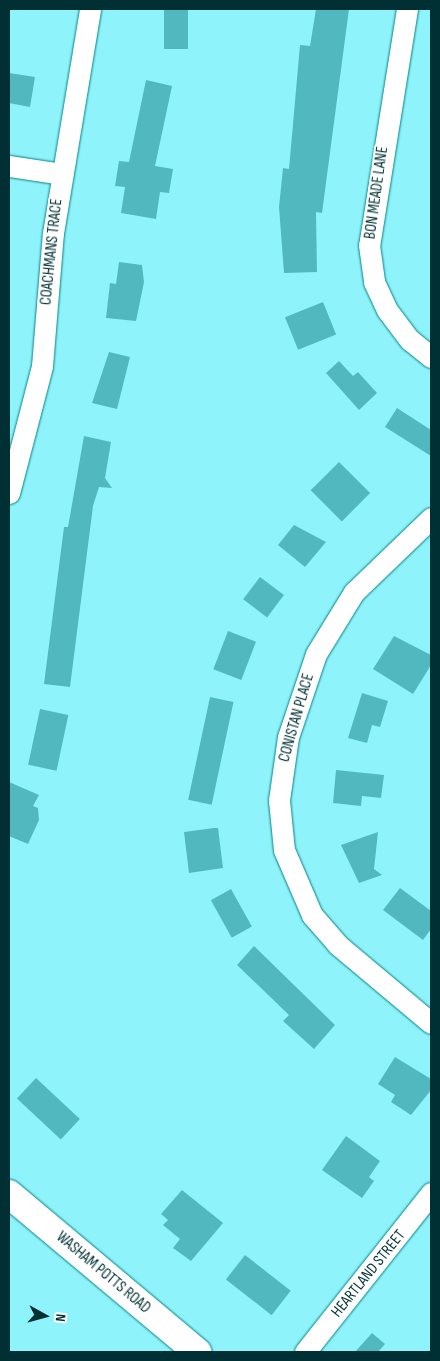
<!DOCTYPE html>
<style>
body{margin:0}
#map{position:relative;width:440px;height:1361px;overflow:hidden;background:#8ff3fb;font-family:"Sofia Sans Condensed",sans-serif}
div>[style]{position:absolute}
.building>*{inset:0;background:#52b8c0;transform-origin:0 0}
.roads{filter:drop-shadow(0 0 1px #03848c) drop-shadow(0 0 1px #03848c)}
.street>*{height:21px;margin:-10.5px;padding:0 10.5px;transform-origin:10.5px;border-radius:10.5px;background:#fff}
.secondary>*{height:28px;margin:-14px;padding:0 14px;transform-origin:14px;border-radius:14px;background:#fff}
span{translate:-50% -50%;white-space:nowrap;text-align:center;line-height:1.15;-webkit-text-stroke:4px #fff;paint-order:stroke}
.street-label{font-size:16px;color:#013034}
.frame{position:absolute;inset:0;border:10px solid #013034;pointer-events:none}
.north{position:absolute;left:20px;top:1291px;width:50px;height:50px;-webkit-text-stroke:4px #fff;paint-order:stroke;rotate:97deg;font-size:14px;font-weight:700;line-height:20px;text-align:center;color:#013034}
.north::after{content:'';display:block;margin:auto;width:18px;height:22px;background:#013034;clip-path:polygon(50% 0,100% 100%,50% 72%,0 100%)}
</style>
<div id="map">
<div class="building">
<div style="left:164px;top:9px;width:24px;height:40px"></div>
<div style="clip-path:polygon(316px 9px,349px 9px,322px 213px,316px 212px,317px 272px,284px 273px,279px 207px,283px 168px,289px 169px,300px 45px,310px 46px)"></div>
<div style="clip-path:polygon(9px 73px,35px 77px,30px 107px,9px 103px)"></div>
<div style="clip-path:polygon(146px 80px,172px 86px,155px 166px,173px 169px,169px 193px,160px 192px,156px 219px,121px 213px,125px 187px,115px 186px,119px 161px,129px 162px)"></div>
<div style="clip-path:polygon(119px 262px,142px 265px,144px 282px,136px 321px,106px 318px,110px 283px,116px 284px)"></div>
<div style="left:323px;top:302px;width:35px;height:41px;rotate:68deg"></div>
<div style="clip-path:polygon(109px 352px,130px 357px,117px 409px,92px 403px)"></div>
<div style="clip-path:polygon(339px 361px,353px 376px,358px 372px,377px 393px,359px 410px,326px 373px)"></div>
<div style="clip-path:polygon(397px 408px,431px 430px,431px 456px,385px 427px)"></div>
<div style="clip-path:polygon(84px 436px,111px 442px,105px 478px,112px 488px,99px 487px,93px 506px,70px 687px,44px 684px,64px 527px,68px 527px)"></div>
<div style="left:339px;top:462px;width:44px;height:40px;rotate:45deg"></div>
<div style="clip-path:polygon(294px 525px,326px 542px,305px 567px,278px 545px)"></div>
<div style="left:260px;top:577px;width:30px;height:28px;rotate:37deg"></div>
<div style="left:228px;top:631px;width:30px;height:41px;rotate:21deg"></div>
<div style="clip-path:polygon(394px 636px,431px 655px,431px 665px,413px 694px,373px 669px)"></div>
<div style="clip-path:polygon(362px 693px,388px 701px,380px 727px,372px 725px,367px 743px,348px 738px)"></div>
<div style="left:210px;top:697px;width:24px;height:105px;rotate:12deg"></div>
<div style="left:40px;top:709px;width:29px;height:57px;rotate:12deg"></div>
<div style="clip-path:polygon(336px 770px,384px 775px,381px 798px,362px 796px,361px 806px,333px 803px)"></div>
<div style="clip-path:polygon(9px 782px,39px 795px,33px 806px,38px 808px,39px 820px,28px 844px,9px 836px)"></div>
<div style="clip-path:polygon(214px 828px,218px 828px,223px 868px,189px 873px,184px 832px)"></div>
<div style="clip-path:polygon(378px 832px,374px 869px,382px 875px,359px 883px,341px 845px)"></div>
<div style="clip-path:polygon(400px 888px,431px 911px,431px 929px,423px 940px,383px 910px)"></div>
<div style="left:231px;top:889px;width:43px;height:23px;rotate:61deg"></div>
<div style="clip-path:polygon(254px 946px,335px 1025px,314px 1049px,283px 1021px,289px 1015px,237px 965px)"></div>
<div style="clip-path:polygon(395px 1057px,431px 1079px,431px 1090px,411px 1115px,391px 1102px,395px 1095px,378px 1084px)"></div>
<div style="left:36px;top:1078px;width:60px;height:28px;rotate:43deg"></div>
<div style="clip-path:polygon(346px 1136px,380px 1161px,369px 1177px,374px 1181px,362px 1198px,322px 1170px)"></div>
<div style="clip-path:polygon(182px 1190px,223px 1223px,191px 1261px,173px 1248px,180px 1239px,163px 1225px,168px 1220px,161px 1214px)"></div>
<div style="left:245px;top:1255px;width:58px;height:31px;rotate:38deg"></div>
<div style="clip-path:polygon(372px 1333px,385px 1344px,378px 1352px,355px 1352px)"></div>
</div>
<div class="roads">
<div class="street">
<div style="left:407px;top:9px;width:239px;rotate:99.1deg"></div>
<div style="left:369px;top:245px;width:37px;rotate:82deg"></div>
<div style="left:374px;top:282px;width:31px;rotate:65deg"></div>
<div style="left:387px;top:310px;width:38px;rotate:53deg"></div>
<div style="left:410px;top:340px;width:27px;rotate:39deg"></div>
<div style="left:9px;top:166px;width:54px;rotate:8.6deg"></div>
<div style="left:9px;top:493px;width:131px;rotate:-75.4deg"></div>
<div style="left:42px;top:366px;width:133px;rotate:-85.3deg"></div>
<div style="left:53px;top:233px;width:227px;rotate:-80.6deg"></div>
<div style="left:431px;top:518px;width:107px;rotate:136.1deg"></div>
<div style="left:354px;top:592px;width:73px;rotate:121.5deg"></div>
<div style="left:316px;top:654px;width:88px;rotate:108.6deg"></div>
<div style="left:288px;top:737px;width:64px;rotate:98.1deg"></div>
<div style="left:279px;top:800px;width:50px;rotate:84.3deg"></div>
<div style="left:284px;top:850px;width:71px;rotate:66.7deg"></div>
<div style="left:312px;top:915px;width:40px;rotate:49deg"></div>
<div style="left:338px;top:945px;width:121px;rotate:40deg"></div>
<div style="left:305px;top:1352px;width:203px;rotate:-51.6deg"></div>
</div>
<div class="secondary">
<div style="left:9px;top:1194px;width:246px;rotate:40deg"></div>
</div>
</div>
<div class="street-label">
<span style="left:377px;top:193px;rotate:-82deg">BON MEADE LANE</span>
<span style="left:52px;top:252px;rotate:-84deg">COACHMANS TRACE</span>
<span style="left:297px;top:718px;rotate:-74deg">CONISTAN PLACE</span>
<span style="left:103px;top:1273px;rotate:40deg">WASHAM POTTS ROAD</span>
<span style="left:369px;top:1274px;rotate:-51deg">HEARTLAND STREET</span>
</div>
<div class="frame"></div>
<div class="north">N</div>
</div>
